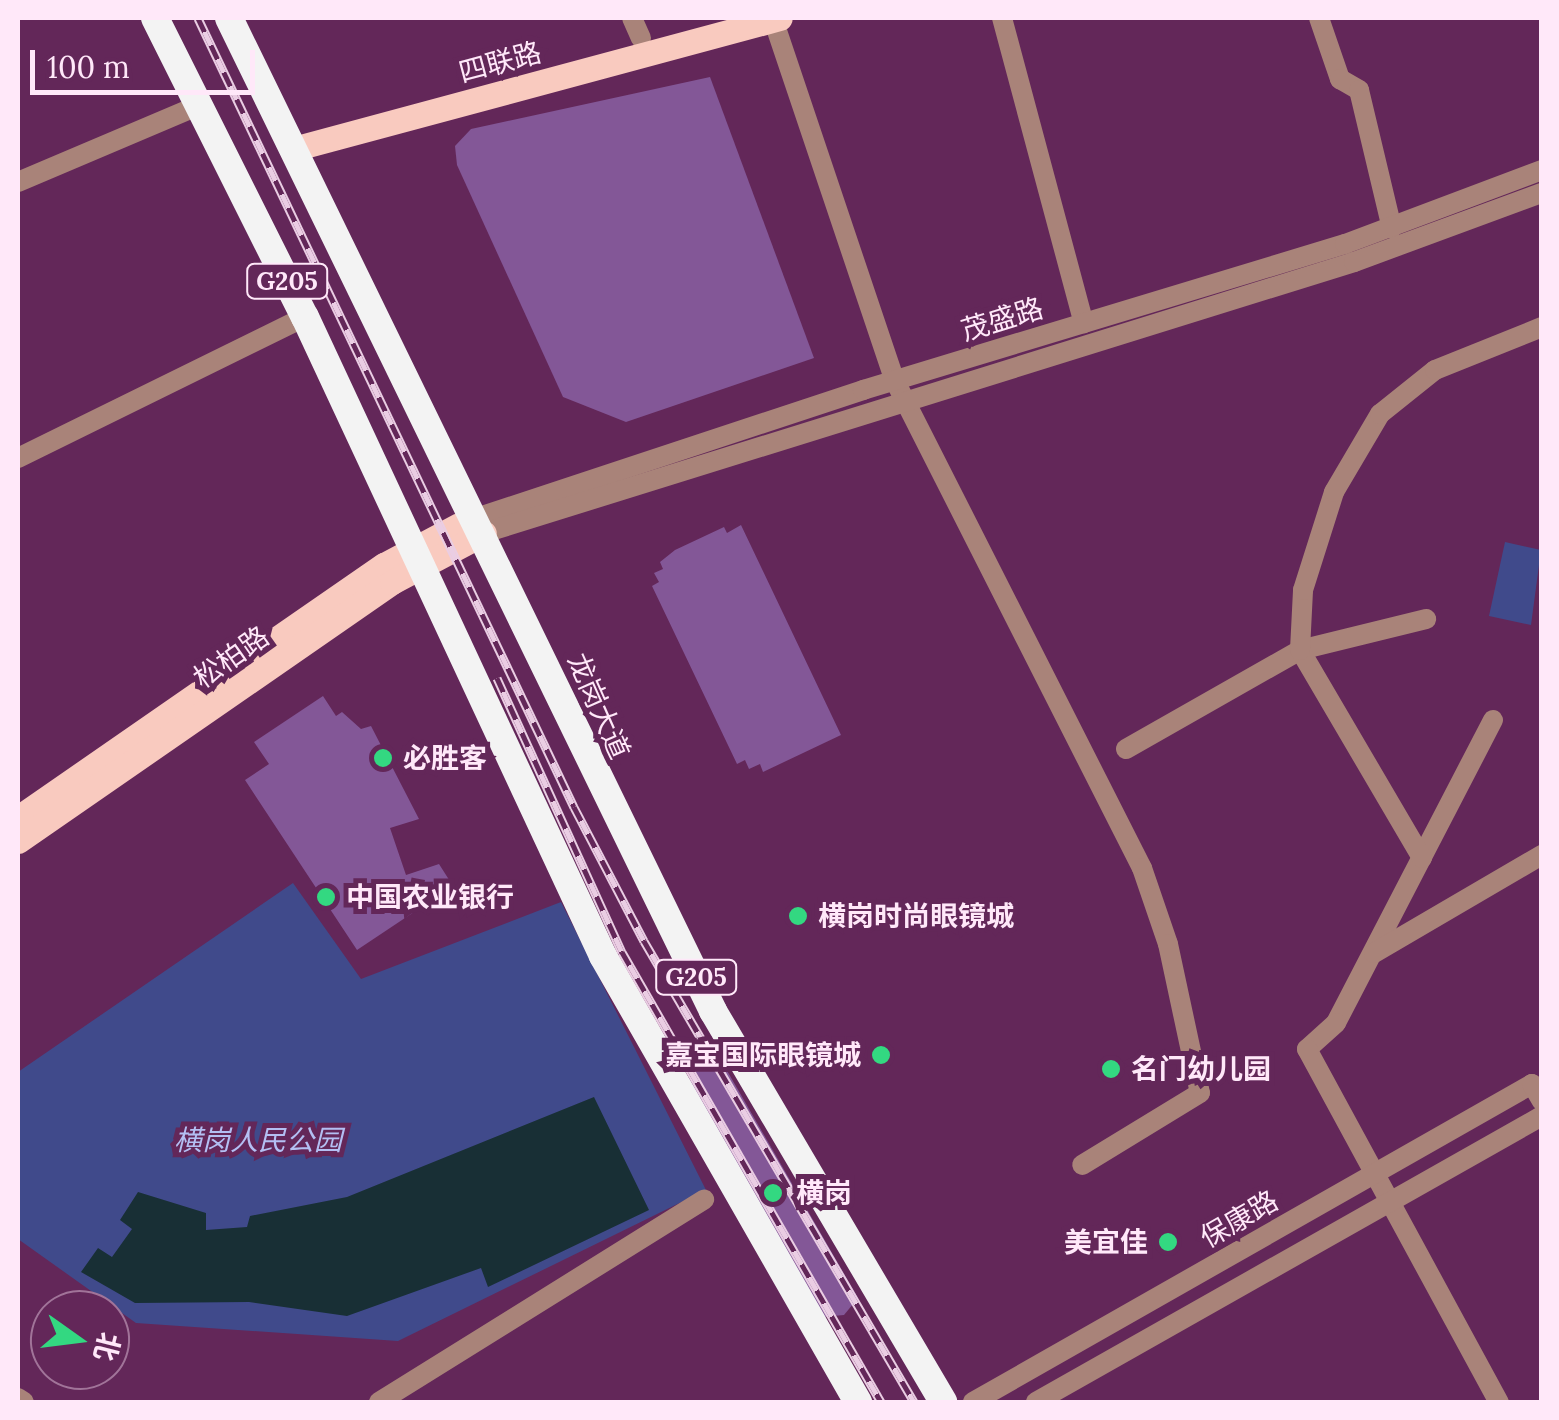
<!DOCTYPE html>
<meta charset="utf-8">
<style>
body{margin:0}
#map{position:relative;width:1559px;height:1420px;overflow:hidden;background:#632759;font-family:Lora,"Noto Sans SC",serif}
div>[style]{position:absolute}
.green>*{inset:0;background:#404a8b}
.water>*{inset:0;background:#182f35}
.building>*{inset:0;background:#835797}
.minor>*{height:20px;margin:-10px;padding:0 10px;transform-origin:10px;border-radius:10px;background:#a98379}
.major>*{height:25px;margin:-12.5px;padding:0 12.5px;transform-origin:12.5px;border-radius:12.5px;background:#f9cabf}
.highway>*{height:28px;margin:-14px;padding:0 14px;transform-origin:14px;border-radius:14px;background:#f3f3f3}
.rail>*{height:9px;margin-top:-4.5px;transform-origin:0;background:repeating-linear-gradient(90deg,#632759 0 15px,#eacde3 0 30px);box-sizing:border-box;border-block:2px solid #eacde3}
.dots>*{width:28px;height:28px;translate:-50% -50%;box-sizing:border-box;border:5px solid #632759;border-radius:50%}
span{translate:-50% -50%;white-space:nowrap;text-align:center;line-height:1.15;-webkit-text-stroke:10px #632759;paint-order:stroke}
.shield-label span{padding:2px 8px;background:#632759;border:2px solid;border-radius:8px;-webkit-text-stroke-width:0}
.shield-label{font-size:25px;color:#ffe8f9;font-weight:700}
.street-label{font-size:28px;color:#ffe8f9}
.poi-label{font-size:28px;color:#ffe8f9;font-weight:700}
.left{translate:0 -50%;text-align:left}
.right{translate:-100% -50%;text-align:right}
.park-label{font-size:28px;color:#b3bff3;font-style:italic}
.frame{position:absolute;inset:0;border:20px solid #ffe8f9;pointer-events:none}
.north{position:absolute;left:30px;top:1290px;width:100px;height:100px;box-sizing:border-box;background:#632759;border:2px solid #a17499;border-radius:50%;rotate:104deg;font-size:28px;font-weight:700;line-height:40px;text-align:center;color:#ffe8f9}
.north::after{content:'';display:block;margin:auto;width:35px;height:45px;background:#33d881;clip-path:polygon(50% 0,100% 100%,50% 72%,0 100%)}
.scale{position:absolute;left:30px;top:50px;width:225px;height:45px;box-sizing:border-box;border:5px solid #ffe8f9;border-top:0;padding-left:12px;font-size:30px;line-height:35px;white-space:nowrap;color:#ffe8f9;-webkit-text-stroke:8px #632759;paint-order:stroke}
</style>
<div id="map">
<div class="green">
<div style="clip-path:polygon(1505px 542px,1541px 550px,1531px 625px,1489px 616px)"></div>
<div style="clip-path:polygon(293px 883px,361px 979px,561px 902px,706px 1190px,398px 1341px,136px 1323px,18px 1239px,18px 1072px)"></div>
</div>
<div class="water">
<div style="clip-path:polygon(594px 1097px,649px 1210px,488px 1287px,481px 1268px,347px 1316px,249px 1302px,135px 1303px,81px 1272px,98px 1248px,112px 1257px,132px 1229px,120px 1220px,138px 1192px,206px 1213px,206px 1230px,247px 1227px,250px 1216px,347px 1197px)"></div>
</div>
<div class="building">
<div style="clip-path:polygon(710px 77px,814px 358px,626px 422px,563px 397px,457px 165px,455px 146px,471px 129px)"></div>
<div style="clip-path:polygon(741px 525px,841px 735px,763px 772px,760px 764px,749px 769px,745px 760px,737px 764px,652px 586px,659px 582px,654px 573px,663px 569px,660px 562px,675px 550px,724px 527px,727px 533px)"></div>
<div style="clip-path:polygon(323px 696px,336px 716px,342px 712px,361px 729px,371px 726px,419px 819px,390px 828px,406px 875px,439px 864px,453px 886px,357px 950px,245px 780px,269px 764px,254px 742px)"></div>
<div style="clip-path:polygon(722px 1062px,858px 1298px,844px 1315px,822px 1317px,686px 1083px,700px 1067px)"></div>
</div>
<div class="minor">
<div style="left:632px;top:18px;width:22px;rotate:66deg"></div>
<div style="left:1002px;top:18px;width:316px;rotate:75deg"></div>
<div style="left:1319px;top:18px;width:65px;rotate:71deg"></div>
<div style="left:1340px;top:79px;width:22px;rotate:30deg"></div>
<div style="left:1359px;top:90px;width:142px;rotate:76.6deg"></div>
<div style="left:773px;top:19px;width:382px;rotate:71.4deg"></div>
<div style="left:895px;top:381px;width:546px;rotate:63.11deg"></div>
<div style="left:1142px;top:868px;width:80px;rotate:71.1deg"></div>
<div style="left:1168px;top:944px;width:152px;rotate:77.9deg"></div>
<div style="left:1200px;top:1093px;width:138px;rotate:148.6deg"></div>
<div style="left:18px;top:182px;width:194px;rotate:-23deg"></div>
<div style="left:18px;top:458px;width:320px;rotate:-26.2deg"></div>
<div style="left:476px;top:518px;width:408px;rotate:-18.3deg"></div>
<div style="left:863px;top:390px;width:504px;rotate:-16.85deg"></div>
<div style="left:1345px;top:244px;width:210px;rotate:-20.6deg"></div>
<div style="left:484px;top:533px;width:911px;rotate:-17.3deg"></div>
<div style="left:1354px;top:262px;width:200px;rotate:-20.2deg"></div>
<div style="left:1493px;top:720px;width:341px;rotate:117.4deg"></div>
<div style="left:1336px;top:1023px;width:39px;rotate:138deg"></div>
<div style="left:1307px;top:1049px;width:402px;rotate:61.5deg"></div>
<div style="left:1126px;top:749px;width:200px;rotate:-29.6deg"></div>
<div style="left:1300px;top:650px;width:130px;rotate:-13.8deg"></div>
<div style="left:1422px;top:858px;width:241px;rotate:-120.4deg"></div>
<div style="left:1300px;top:650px;width:60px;rotate:-87.1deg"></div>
<div style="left:1303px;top:590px;width:103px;rotate:-72.4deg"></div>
<div style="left:1334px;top:492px;width:91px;rotate:-59.5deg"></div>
<div style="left:1380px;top:414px;width:70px;rotate:-38.7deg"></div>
<div style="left:1435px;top:370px;width:115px;rotate:-21.9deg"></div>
<div style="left:1374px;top:953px;width:194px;rotate:-30.3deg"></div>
<div style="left:18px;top:1398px;width:7px;rotate:34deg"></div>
<div style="left:379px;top:1402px;width:383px;rotate:-31.9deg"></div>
<div style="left:973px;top:1402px;width:643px;rotate:-29.63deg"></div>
<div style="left:1532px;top:1084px;width:20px;rotate:60deg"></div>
<div style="left:1036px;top:1402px;width:581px;rotate:-29.48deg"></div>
</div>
<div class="major">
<div style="left:293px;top:149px;width:504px;rotate:-15.06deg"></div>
<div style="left:18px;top:818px;width:445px;rotate:-34.7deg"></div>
<div style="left:384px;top:565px;width:85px;rotate:-28.1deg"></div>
<div style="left:18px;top:841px;width:455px;rotate:-34.7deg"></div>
<div style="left:392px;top:582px;width:104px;rotate:-28deg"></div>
</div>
<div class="highway">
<div style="left:155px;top:18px;width:335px;rotate:63.4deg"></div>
<div style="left:305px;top:317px;width:705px;rotate:65deg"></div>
<div style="left:603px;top:956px;width:514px;rotate:60.24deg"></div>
<div style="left:229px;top:18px;width:1105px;rotate:64.01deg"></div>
<div style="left:713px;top:1011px;width:454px;rotate:59.5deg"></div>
</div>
<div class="rail">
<div style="left:198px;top:18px;width:874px;rotate:64.52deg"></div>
<div style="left:574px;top:807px;width:151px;rotate:62.4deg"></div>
<div style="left:644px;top:941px;width:534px;rotate:59.64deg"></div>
<div style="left:497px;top:678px;width:301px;rotate:65.5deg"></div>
<div style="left:622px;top:952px;width:519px;rotate:60.08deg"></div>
</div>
<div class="dots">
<div style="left:383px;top:758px;background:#33d881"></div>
<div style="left:326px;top:897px;background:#33d881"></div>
<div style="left:798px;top:916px;background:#33d881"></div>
<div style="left:881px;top:1055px;background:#33d881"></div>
<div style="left:1111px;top:1069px;background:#33d881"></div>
<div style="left:773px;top:1193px;background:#33d881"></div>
<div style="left:1168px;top:1242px;background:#33d881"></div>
</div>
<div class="shield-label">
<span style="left:287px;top:281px">G205</span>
<span style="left:696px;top:977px">G205</span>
</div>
<div class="street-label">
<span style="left:500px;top:62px;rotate:-15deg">四联路</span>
<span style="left:1002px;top:319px;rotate:-17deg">茂盛路</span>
<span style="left:231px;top:657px;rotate:-35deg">松柏路</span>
<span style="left:599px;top:706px;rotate:66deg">龙岗大道</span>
<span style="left:1239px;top:1219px;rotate:-30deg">保康路</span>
</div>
<div class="poi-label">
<span class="left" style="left:403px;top:758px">必胜客</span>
<span class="left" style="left:346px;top:897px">中国农业银行</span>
<span class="left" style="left:818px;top:916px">横岗时尚眼镜城</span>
<span class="right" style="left:861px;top:1055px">嘉宝国际眼镜城</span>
<span class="left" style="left:1131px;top:1069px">名门幼儿园</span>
<span class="left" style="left:796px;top:1193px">横岗</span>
<span class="right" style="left:1148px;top:1242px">美宜佳</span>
</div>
<div class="park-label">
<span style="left:258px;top:1140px">横岗人民公园</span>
</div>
<div class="frame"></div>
<div class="north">北</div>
<div class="scale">100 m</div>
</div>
